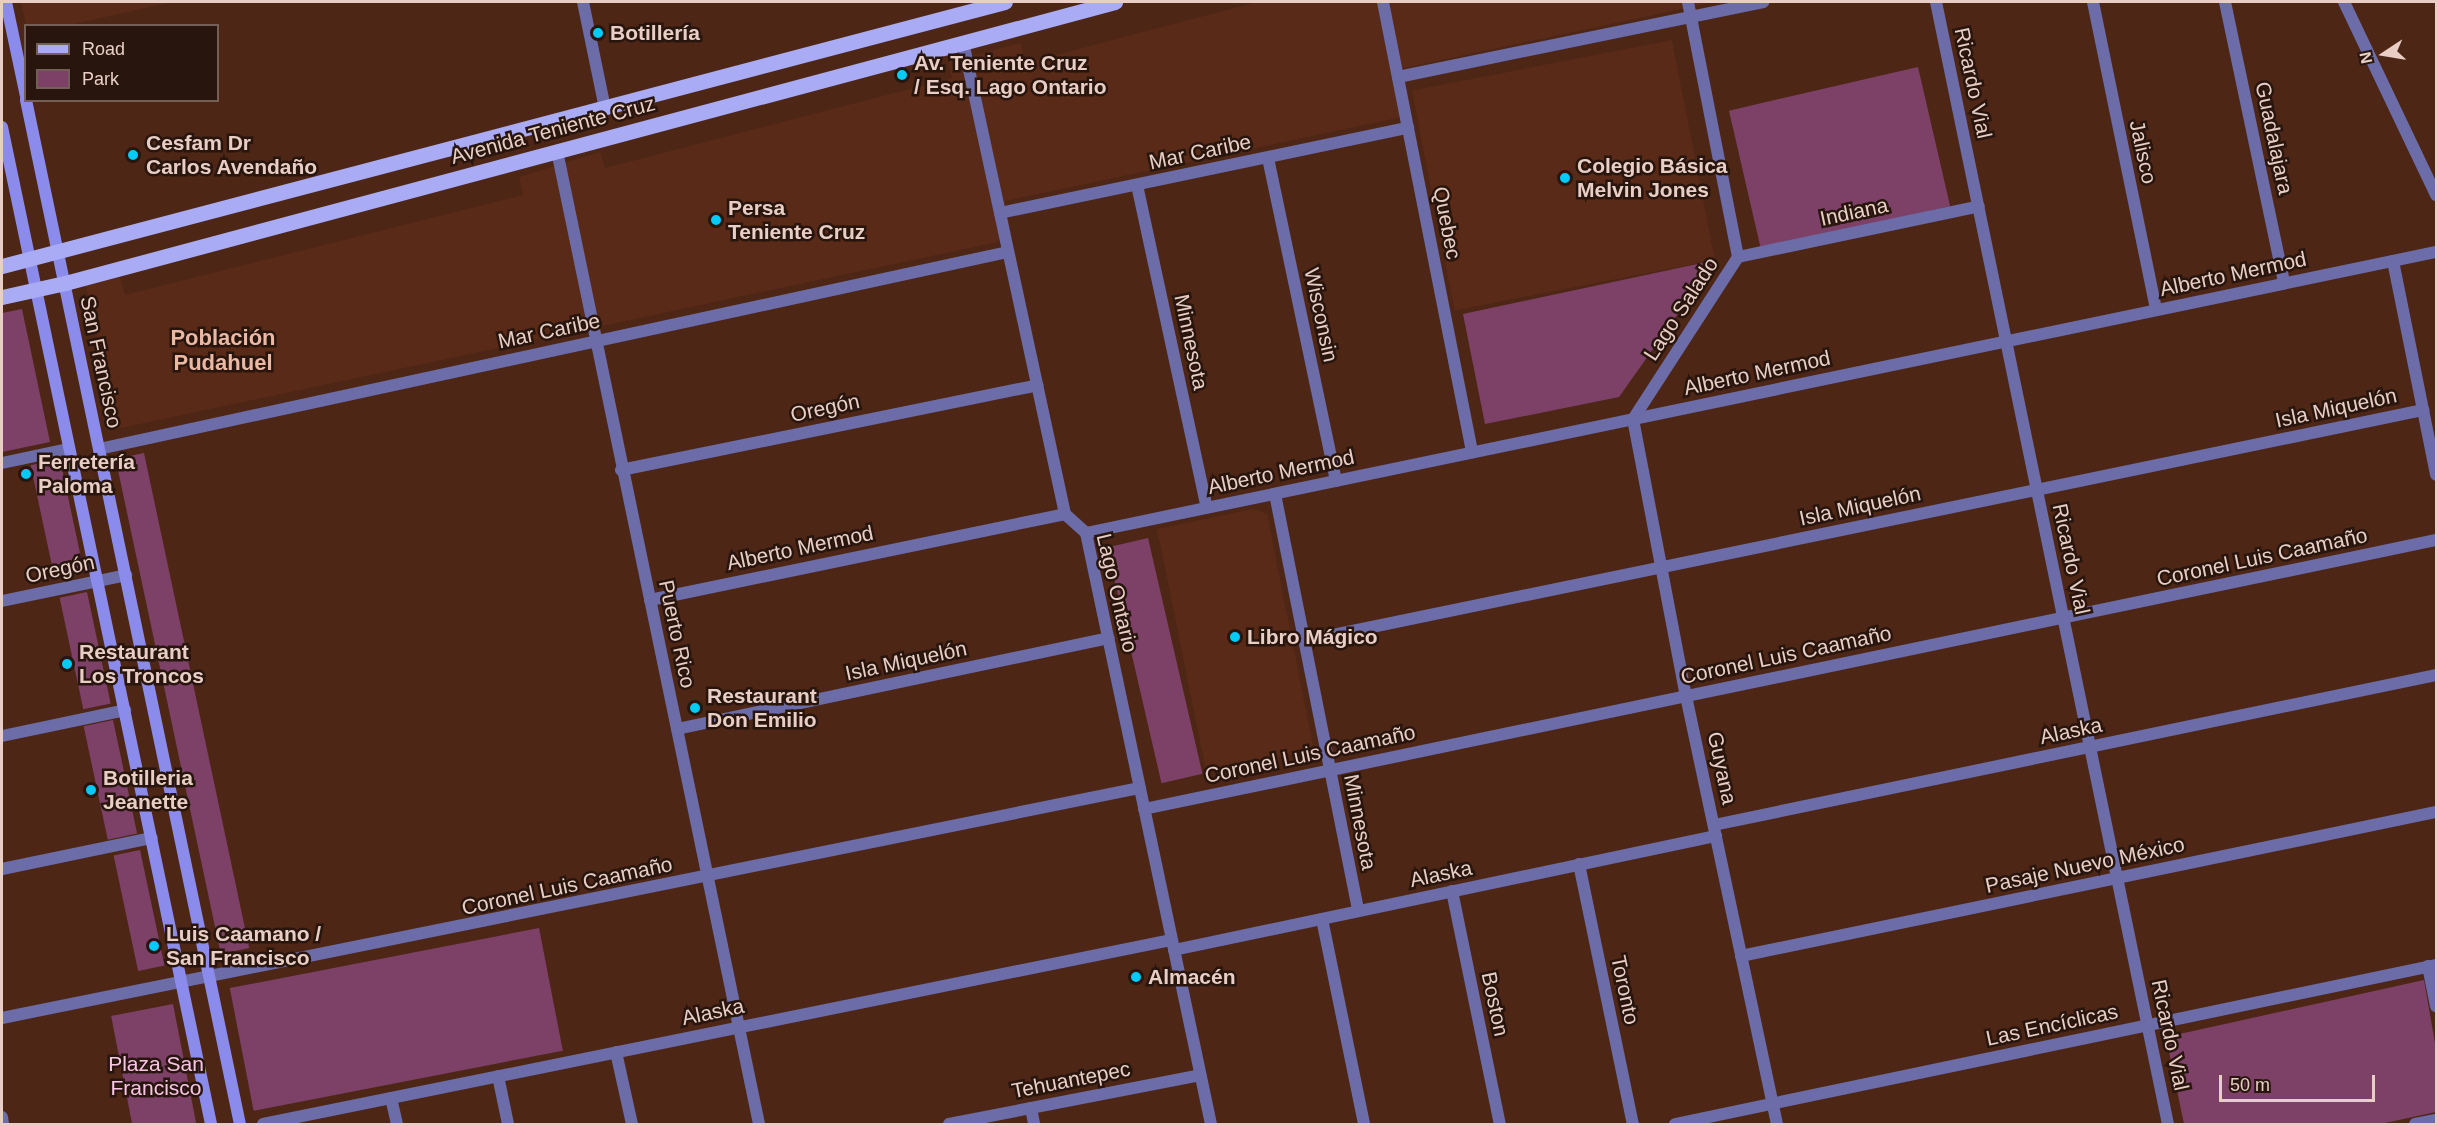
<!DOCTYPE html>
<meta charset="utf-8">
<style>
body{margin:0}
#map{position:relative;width:2438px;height:1126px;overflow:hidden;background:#4d2616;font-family:Arial,sans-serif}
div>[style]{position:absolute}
.built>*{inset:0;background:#582a17;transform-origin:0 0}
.green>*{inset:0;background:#7d4168;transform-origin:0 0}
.minor>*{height:12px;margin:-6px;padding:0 6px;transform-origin:6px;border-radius:6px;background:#6b6ca8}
.tertiary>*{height:12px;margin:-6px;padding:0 6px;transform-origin:6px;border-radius:6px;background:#6b6ca8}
.secondary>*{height:12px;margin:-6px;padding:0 6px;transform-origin:6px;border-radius:6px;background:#8b8beb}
.primary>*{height:15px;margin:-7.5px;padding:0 7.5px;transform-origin:7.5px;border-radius:7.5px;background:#a9abf5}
.dots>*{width:16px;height:16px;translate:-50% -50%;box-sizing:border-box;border:3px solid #27150e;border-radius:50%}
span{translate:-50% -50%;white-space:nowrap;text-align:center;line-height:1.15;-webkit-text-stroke:5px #27150e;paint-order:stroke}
.poi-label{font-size:21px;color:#e8cec4;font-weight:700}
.left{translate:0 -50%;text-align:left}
.street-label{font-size:21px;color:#e8cec4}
.park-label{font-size:21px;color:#f9c5e4}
.neighbourhood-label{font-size:22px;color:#ebb8a4;font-weight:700}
.frame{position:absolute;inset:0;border:3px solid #e8cec4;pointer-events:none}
.legend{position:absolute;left:24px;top:24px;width:195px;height:78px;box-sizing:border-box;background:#27150e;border:2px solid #745f57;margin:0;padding:8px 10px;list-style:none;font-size:18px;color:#e8cec4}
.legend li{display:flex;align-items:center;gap:12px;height:30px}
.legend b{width:30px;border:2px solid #745f57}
.north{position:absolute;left:2354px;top:24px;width:60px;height:60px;-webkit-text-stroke:4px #27150e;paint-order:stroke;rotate:258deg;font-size:16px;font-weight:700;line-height:24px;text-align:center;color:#e8cec4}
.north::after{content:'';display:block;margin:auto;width:21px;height:27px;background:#e8cec4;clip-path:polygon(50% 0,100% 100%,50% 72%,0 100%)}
.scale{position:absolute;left:2219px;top:1075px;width:156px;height:27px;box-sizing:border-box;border:3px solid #e8cec4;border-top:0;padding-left:8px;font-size:18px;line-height:21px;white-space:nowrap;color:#e8cec4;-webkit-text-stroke:4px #27150e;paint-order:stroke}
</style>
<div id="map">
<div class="built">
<div style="clip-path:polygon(21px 2px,172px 2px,70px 25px,26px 26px)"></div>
<div style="clip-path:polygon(1257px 2px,1715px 2px,1394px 70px,1402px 117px,1005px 201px,1012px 239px,116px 429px,86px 286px,120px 277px,125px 295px,523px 195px,519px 177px,600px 152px,605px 168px,952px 78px,948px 62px,1021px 43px,1025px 63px)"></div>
<div style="left:1672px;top:40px;width:224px;height:265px;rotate:79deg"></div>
<div style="clip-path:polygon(1253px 509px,1267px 514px,1313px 745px,1307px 751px,1206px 771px,1157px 529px)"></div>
</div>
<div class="green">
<div style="left:1918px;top:67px;width:143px;height:194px;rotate:77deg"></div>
<div style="clip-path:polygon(1716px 260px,1619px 397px,1485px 424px,1463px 314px)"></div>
<div style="clip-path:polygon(22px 309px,50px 442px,2px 452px,2px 313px)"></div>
<div style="left:144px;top:453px;width:506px;height:29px;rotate:78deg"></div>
<div style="left:60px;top:459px;width:116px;height:30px;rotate:78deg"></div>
<div style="left:1148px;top:538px;width:242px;height:42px;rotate:77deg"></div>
<div style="left:87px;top:592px;width:114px;height:28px;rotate:78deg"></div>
<div style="left:113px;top:720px;width:116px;height:30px;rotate:78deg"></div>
<div style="left:140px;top:850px;width:118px;height:27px;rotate:78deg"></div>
<div style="left:539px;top:928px;width:125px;height:315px;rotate:79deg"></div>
<div style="clip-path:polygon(2424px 980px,2436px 1049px,2436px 1112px,2380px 1124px,2184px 1124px,2166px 1037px)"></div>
<div style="left:173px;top:1004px;width:122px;height:63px;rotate:79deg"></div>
</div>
<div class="minor">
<div style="left:583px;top:2px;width:108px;rotate:78.3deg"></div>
<div style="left:1383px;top:2px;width:459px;rotate:78.8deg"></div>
<div style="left:1688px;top:2px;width:260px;rotate:78.9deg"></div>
<div style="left:1738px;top:257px;width:193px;rotate:122.9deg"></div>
<div style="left:1633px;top:419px;width:282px;rotate:79.2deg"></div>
<div style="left:1686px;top:696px;width:438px;rotate:78deg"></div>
<div style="left:2093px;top:2px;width:314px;rotate:78.4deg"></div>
<div style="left:2225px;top:2px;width:287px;rotate:78.1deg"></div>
<div style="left:2344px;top:2px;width:214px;rotate:64.5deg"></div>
<div style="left:963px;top:42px;width:483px;rotate:77.8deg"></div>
<div style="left:1065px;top:514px;width:28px;rotate:42deg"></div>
<div style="left:1086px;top:533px;width:604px;rotate:78.06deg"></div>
<div style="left:1398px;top:77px;width:373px;rotate:-11.6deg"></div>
<div style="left:557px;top:151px;width:994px;rotate:78.27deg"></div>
<div style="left:1268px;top:158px;width:330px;rotate:78.1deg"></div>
<div style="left:1137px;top:185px;width:330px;rotate:77.8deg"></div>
<div style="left:1000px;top:213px;width:417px;rotate:-11.8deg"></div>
<div style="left:1738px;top:257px;width:246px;rotate:-11.9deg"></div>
<div style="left:2393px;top:261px;width:218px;rotate:78.6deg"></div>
<div style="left:99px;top:449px;width:930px;rotate:-12.23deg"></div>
<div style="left:2px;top:463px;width:67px;rotate:-12deg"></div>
<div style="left:621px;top:470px;width:425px;rotate:-11.5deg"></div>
<div style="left:1275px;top:494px;width:425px;rotate:78.7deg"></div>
<div style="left:1086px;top:533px;width:1379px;rotate:-11.76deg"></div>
<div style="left:650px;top:600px;width:424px;rotate:-11.7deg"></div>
<div style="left:2px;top:601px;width:127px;rotate:-11.8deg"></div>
<div style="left:1304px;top:641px;width:1143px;rotate:-11.66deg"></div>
<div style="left:677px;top:729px;width:441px;rotate:-11.9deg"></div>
<div style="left:2px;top:736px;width:126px;rotate:-11.9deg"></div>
<div style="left:1144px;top:809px;width:1320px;rotate:-11.76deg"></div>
<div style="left:1714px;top:825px;width:737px;rotate:-11.74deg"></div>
<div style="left:1579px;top:864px;width:266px;rotate:78.3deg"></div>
<div style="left:2px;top:869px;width:153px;rotate:-11.7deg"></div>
<div style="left:1452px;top:891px;width:238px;rotate:78.4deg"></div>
<div style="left:1322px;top:919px;width:209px;rotate:78.4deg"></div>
<div style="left:1174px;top:950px;width:554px;rotate:-11.88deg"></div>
<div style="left:1741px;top:956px;width:710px;rotate:-11.71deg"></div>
<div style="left:2428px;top:966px;width:41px;rotate:78.7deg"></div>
<div style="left:2px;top:1018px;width:1161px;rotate:-11.43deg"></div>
<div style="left:616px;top:1052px;width:74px;rotate:77.5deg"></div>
<div style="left:498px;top:1076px;width:49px;rotate:78.2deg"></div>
<div style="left:391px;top:1098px;width:27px;rotate:77deg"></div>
<div style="left:1031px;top:1108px;width:16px;rotate:79deg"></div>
<div style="left:2px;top:1117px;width:7px;rotate:82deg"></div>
<div style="left:263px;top:1124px;width:926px;rotate:-11.46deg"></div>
<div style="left:949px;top:1124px;width:256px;rotate:-11deg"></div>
<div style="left:1675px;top:1124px;width:777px;rotate:-11.8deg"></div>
<div style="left:2415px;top:1124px;width:21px;rotate:-11deg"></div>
</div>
<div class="tertiary">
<div style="left:1936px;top:2px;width:1146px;rotate:78.32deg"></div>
</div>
<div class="secondary">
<div style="left:6px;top:2px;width:96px;rotate:78deg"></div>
<div style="left:26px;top:100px;width:1046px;rotate:78.2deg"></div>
<div style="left:2px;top:127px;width:1019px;rotate:78.16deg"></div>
</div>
<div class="primary">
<div style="left:2px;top:266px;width:1037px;rotate:-14.75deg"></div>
<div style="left:2px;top:297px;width:65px;rotate:-12.5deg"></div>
<div style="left:65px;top:283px;width:1087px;rotate:-14.98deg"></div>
</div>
<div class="dots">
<div style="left:598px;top:33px;background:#03cbf9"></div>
<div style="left:902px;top:75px;background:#03cbf9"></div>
<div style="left:133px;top:155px;background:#03cbf9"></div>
<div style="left:1565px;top:178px;background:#03cbf9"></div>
<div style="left:716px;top:220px;background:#03cbf9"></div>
<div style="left:26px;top:474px;background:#03cbf9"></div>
<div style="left:1235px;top:637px;background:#03cbf9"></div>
<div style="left:67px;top:664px;background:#03cbf9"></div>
<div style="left:695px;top:708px;background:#03cbf9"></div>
<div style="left:91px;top:790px;background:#03cbf9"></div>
<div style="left:154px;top:946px;background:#03cbf9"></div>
<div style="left:1136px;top:977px;background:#03cbf9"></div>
</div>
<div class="poi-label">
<span class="left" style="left:610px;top:33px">Botillería</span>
<span class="left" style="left:914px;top:75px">Av. Teniente Cruz<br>/ Esq. Lago Ontario</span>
<span class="left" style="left:146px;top:155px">Cesfam Dr<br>Carlos Avendaño</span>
<span class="left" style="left:1577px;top:178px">Colegio Básica<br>Melvin Jones</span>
<span class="left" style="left:728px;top:220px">Persa<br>Teniente Cruz</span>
<span class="left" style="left:38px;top:474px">Ferretería<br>Paloma</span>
<span class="left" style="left:1247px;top:637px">Libro Mágico</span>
<span class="left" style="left:79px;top:664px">Restaurant<br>Los Troncos</span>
<span class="left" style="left:707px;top:708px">Restaurant<br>Don Emilio</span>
<span class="left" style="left:103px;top:790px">Botilleria<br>Jeanette</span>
<span class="left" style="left:166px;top:946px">Luis Caamano /<br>San Francisco</span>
<span class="left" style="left:1148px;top:977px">Almacén</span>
</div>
<div class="street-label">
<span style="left:1973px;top:83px;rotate:78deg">Ricardo Vial</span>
<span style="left:553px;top:130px;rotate:-15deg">Avenida Teniente Cruz</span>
<span style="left:2274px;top:138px;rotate:78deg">Guadalajara</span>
<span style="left:1200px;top:152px;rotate:-12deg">Mar Caribe</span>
<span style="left:2143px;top:152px;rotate:78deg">Jalisco</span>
<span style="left:1854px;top:212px;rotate:-12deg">Indiana</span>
<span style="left:1447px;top:223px;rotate:79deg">Quebec</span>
<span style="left:2233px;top:274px;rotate:-12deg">Alberto Mermod</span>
<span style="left:1681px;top:309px;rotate:-57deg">Lago Salado</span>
<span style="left:1321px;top:315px;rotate:78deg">Wisconsin</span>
<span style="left:549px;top:331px;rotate:-12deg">Mar Caribe</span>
<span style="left:1191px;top:342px;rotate:78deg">Minnesota</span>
<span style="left:101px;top:362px;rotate:78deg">San Francisco</span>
<span style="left:1757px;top:373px;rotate:-12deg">Alberto Mermod</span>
<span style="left:825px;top:408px;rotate:-12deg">Oregón</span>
<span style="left:2336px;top:408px;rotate:-12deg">Isla Miquelón</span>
<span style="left:1281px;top:472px;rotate:-12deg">Alberto Mermod</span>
<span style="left:1860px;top:506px;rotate:-12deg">Isla Miquelón</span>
<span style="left:800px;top:548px;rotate:-12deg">Alberto Mermod</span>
<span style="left:2262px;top:557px;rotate:-12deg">Coronel Luis Caamaño</span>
<span style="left:2071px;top:559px;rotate:78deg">Ricardo Vial</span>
<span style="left:60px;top:569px;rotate:-12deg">Oregón</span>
<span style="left:1117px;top:593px;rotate:77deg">Lago Ontario</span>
<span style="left:677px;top:634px;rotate:78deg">Puerto Rico</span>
<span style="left:1786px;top:655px;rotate:-12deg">Coronel Luis Caamaño</span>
<span style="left:906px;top:661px;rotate:-12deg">Isla Miquelón</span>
<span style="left:2071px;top:731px;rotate:-12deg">Alaska</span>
<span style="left:1310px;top:754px;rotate:-12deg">Coronel Luis Caamaño</span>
<span style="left:1722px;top:768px;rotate:78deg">Guyana</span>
<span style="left:1360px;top:822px;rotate:79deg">Minnesota</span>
<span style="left:2085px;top:865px;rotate:-12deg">Pasaje Nuevo México</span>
<span style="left:1441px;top:874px;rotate:-12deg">Alaska</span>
<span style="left:567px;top:886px;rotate:-12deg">Coronel Luis Caamaño</span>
<span style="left:1625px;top:990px;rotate:78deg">Toronto</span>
<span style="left:1495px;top:1004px;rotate:78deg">Boston</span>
<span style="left:713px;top:1012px;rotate:-12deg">Alaska</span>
<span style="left:2052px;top:1025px;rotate:-12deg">Las Encíclicas</span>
<span style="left:2170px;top:1035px;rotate:78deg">Ricardo Vial</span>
<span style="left:1071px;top:1080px;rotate:-11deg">Tehuantepec</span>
</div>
<div class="park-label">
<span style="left:156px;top:1076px">Plaza San<br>Francisco</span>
</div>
<div class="neighbourhood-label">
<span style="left:223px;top:350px">Población<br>Pudahuel</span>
</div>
<div class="frame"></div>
<ul class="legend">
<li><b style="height:8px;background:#a9abf5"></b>Road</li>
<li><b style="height:16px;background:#7d4168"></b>Park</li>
</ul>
<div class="north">N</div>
<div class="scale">50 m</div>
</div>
